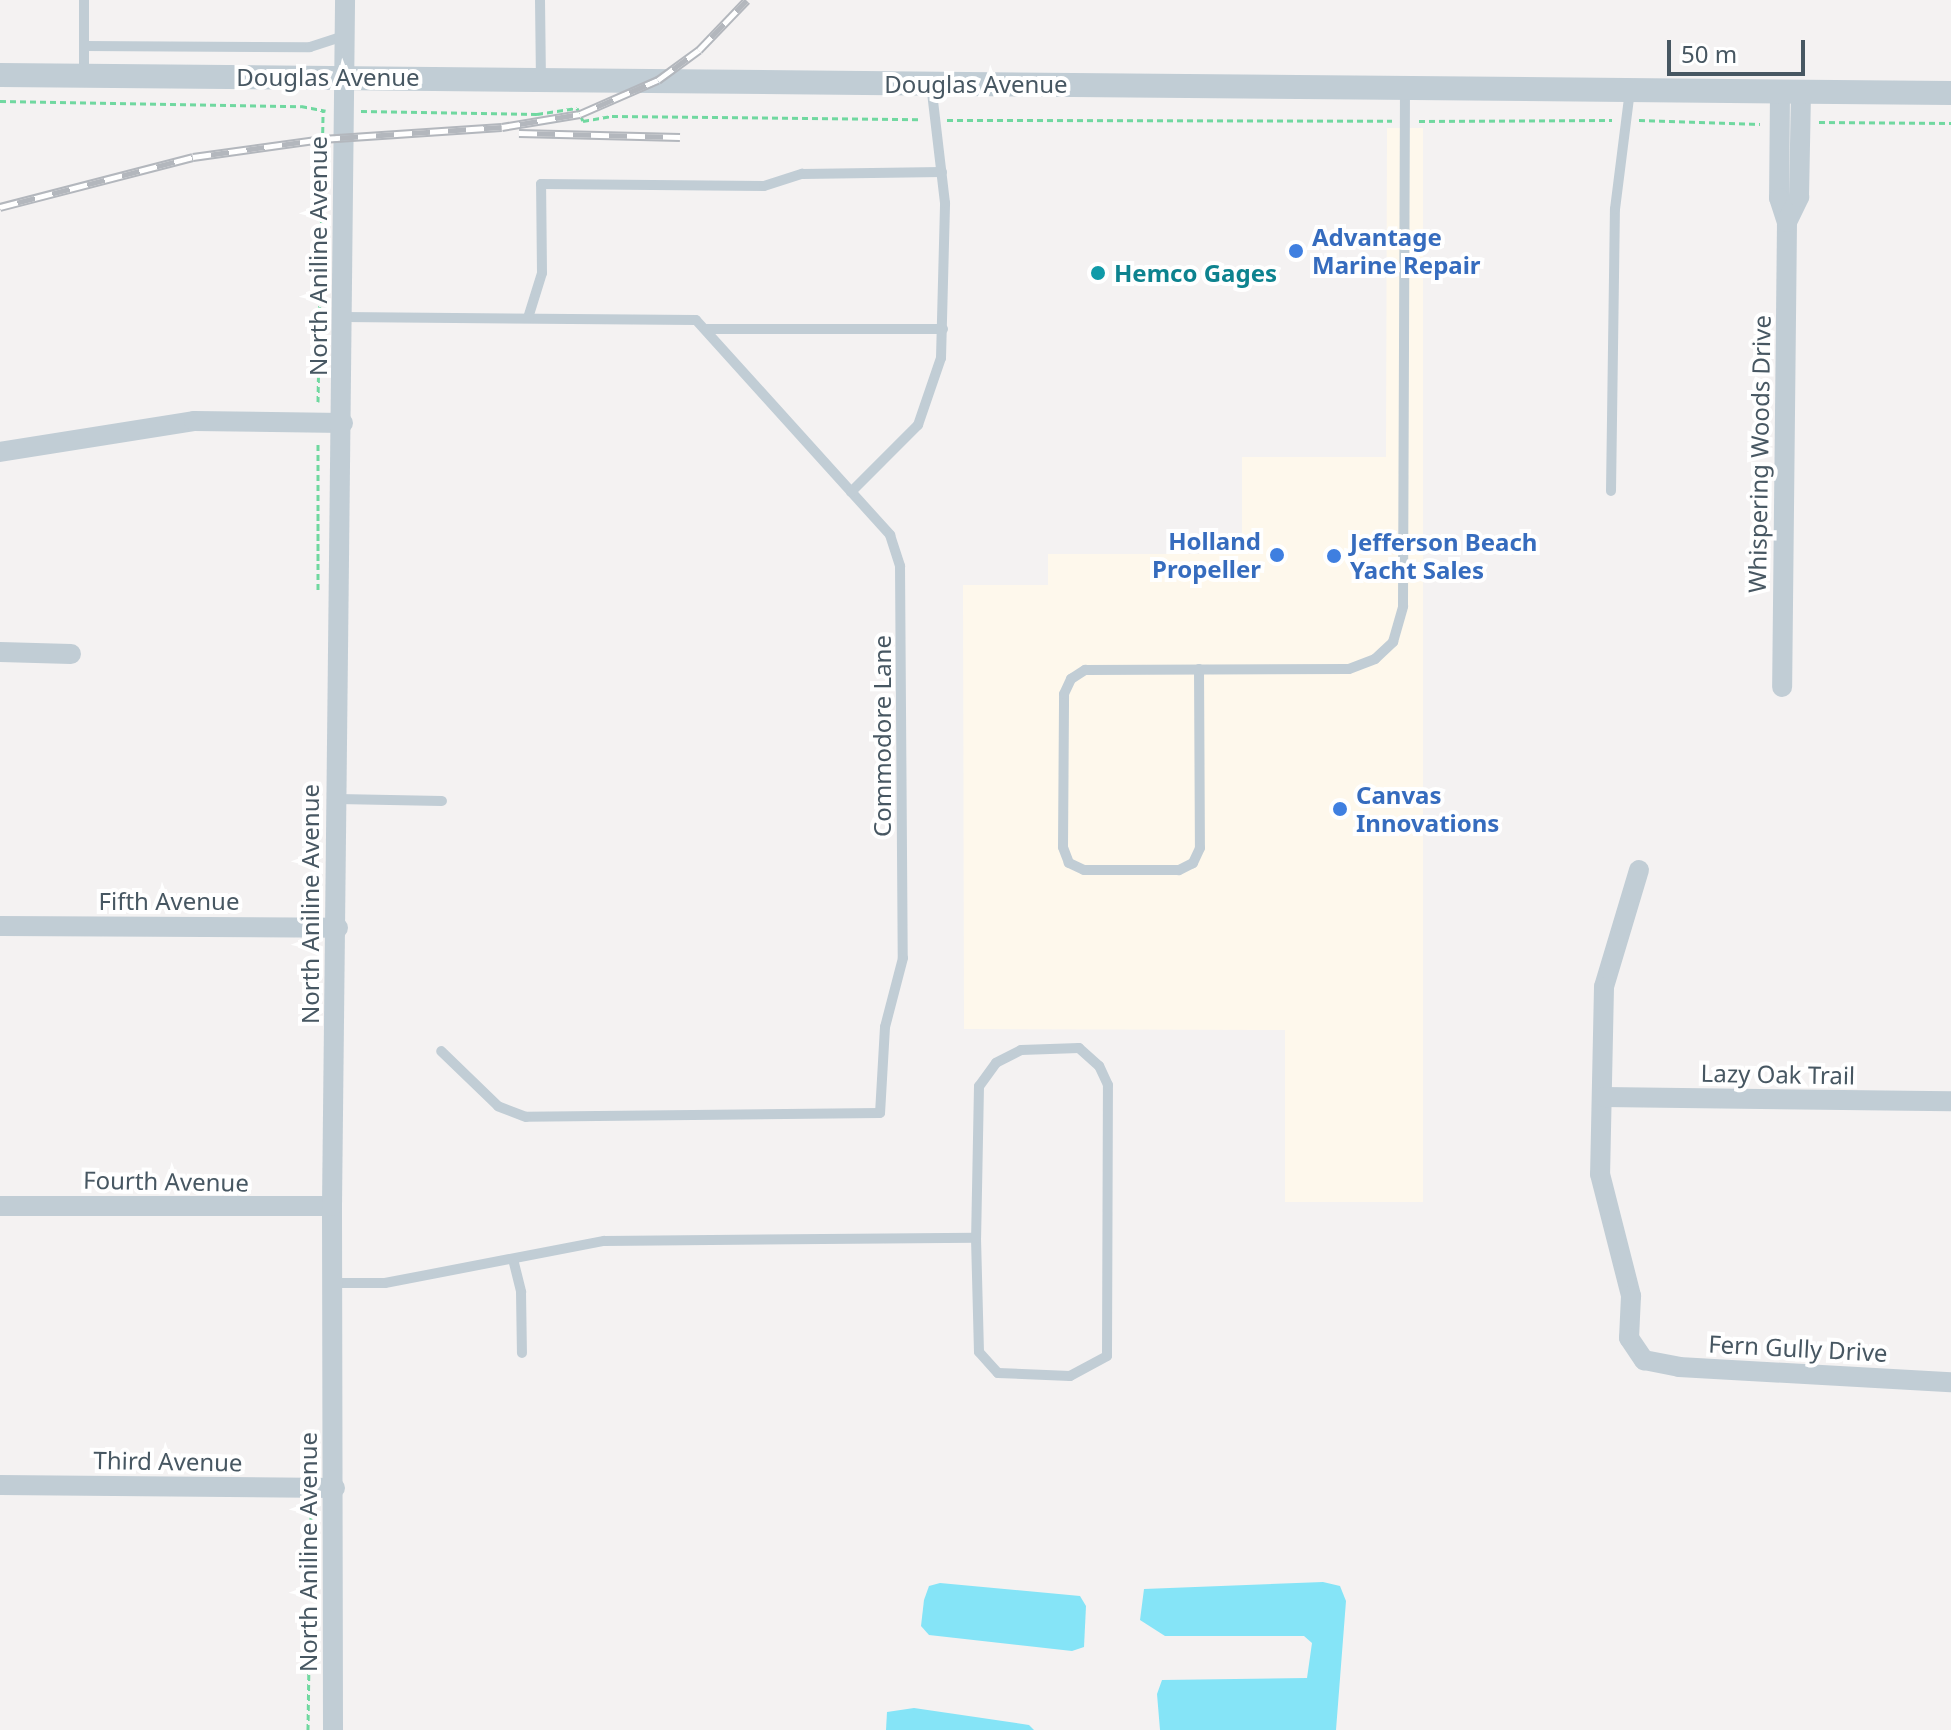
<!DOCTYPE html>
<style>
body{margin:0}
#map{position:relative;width:1951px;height:1730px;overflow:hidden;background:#f4f2f2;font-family:"Noto Sans",sans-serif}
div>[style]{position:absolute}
.commercial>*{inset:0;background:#fef8ec}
.water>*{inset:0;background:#85e4f7}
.path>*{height:3px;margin-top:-1.5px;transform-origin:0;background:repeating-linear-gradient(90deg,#70d8a0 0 6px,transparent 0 10px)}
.service>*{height:10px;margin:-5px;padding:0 5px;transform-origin:5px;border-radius:5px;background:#c1cdd5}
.minor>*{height:20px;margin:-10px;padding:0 10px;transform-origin:10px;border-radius:10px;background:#c1cdd5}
.tertiary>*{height:24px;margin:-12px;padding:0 12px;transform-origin:12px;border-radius:12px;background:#c1cdd5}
.rail>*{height:9px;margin-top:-4.5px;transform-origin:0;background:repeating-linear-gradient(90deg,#fff 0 18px,#b3b7bd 0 36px);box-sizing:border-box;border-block:2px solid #b3b7bd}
.dots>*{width:22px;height:22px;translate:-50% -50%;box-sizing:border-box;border:4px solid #fff;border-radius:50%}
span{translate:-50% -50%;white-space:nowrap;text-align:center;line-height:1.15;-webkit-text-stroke:8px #fff;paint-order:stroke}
.street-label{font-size:24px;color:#475762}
.shop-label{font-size:24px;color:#366cbe;font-weight:700}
.left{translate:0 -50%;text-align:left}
.right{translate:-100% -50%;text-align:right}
.culture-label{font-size:24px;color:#0d838f;font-weight:700}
.scale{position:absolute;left:1667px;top:40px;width:138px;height:36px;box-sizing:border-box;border:4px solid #475762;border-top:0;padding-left:10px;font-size:24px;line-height:28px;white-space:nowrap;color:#475762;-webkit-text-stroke:6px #fff;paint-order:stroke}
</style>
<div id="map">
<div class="commercial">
<div style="clip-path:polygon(1387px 128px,1423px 128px,1423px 1202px,1285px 1202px,1285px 1030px,964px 1029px,963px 585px,1048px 585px,1048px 554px,1242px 554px,1242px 457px,1386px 457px)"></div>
</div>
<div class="water">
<div style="clip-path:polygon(1323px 1582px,1340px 1586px,1346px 1601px,1336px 1730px,1160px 1730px,1157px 1694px,1162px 1680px,1307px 1678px,1312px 1643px,1304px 1636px,1165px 1636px,1140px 1620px,1144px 1589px)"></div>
<div style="clip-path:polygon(940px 1583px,1080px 1596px,1086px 1606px,1084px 1647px,1072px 1651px,929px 1635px,921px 1626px,924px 1600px,929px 1586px)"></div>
<div style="clip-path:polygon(914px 1708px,1029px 1725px,1034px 1730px,886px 1730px,887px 1712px)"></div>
</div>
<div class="path">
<div style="left:0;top:101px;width:301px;rotate:1deg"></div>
<div style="left:301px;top:106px;width:25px;rotate:11deg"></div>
<div style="left:361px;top:111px;width:176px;rotate:1deg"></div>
<div style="left:537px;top:114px;width:40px;rotate:-8.5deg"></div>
<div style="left:577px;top:108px;width:14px;rotate:65deg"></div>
<div style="left:583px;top:121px;width:29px;rotate:-10deg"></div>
<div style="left:612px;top:116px;width:308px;rotate:0.6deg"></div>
<div style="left:947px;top:120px;width:445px;rotate:0.1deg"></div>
<div style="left:1639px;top:120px;width:121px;rotate:1.9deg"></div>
<div style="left:1419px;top:121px;width:193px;rotate:-0.3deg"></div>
<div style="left:1819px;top:122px;width:132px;rotate:0.4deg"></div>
<div style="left:318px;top:402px;width:292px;rotate:-89deg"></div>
<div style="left:318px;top:590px;width:148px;rotate:-90deg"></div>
<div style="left:308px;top:1730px;width:224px;rotate:-89.2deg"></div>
</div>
<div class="service">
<div style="left:540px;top:0;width:78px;rotate:89.3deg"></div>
<div style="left:84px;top:46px;width:226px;rotate:0.3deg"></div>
<div style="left:310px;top:47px;width:38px;rotate:-18deg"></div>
<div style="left:84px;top:74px;width:74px;rotate:-90deg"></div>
<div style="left:343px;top:317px;width:353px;rotate:0.5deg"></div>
<div style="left:696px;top:320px;width:290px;rotate:47.9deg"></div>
<div style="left:890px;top:535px;width:33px;rotate:72deg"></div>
<div style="left:900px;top:566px;width:392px;rotate:89.6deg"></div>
<div style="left:903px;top:958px;width:71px;rotate:104.6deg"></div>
<div style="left:885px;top:1027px;width:86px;rotate:93.3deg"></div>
<div style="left:880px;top:1113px;width:354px;rotate:179.4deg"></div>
<div style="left:526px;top:1117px;width:30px;rotate:-159deg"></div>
<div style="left:498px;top:1106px;width:79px;rotate:-136deg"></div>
<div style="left:528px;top:318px;width:47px;rotate:-72.7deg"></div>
<div style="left:542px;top:273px;width:89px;rotate:-90.6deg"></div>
<div style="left:541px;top:184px;width:223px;rotate:0.5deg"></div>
<div style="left:764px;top:186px;width:40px;rotate:-18deg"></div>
<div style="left:802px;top:174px;width:140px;rotate:-0.8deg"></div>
<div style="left:707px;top:329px;width:236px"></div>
<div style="left:1611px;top:491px;width:282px;rotate:-89.2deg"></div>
<div style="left:1615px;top:209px;width:120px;rotate:-82.8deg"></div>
<div style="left:851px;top:492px;width:95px;rotate:-45deg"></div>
<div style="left:918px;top:425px;width:71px;rotate:-71.1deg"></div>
<div style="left:941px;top:358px;width:155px;rotate:-88.5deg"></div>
<div style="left:945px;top:203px;width:120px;rotate:-96.7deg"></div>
<div style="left:1199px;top:669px;width:179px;rotate:89.7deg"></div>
<div style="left:1200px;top:848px;width:17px;rotate:115deg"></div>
<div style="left:1193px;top:863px;width:16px;rotate:153deg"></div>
<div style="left:1179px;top:870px;width:95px;rotate:180deg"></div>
<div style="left:1084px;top:870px;width:17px;rotate:-155deg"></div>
<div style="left:1069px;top:863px;width:17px;rotate:-111deg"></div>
<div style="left:1063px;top:847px;width:153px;rotate:-89.6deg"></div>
<div style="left:1064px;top:694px;width:17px;rotate:-65deg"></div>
<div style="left:1071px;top:679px;width:17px;rotate:-33deg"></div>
<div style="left:1085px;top:670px;width:264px;rotate:-0.2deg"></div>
<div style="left:1349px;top:669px;width:28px;rotate:-21deg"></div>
<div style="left:1375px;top:659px;width:25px;rotate:-43deg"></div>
<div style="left:1393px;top:642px;width:37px;rotate:-74deg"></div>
<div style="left:1403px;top:606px;width:517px;rotate:-89.78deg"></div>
<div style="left:338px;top:799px;width:104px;rotate:1.1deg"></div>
<div style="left:513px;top:1259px;width:34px;rotate:76deg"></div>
<div style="left:521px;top:1292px;width:61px;rotate:89.1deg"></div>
<div style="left:332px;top:1283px;width:53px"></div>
<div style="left:385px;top:1283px;width:223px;rotate:-10.9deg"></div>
<div style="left:604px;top:1241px;width:372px;rotate:-0.5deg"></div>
<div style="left:976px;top:1238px;width:114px;rotate:88.5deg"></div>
<div style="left:979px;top:1352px;width:28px;rotate:48deg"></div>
<div style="left:998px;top:1373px;width:72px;rotate:2.4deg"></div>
<div style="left:1070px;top:1376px;width:42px;rotate:-28.4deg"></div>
<div style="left:1107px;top:1356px;width:271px;rotate:-89.8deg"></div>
<div style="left:1108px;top:1085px;width:21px;rotate:-115deg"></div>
<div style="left:1099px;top:1066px;width:27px;rotate:-138deg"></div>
<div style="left:1079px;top:1048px;width:58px;rotate:178deg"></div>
<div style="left:1021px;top:1050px;width:28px;rotate:153deg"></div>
<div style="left:996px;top:1063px;width:29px;rotate:126deg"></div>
<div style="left:979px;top:1086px;width:152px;rotate:91.1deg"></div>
</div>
<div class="minor">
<div style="left:1780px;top:92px;width:106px;rotate:90.5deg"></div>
<div style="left:1779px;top:198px;width:25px;rotate:72deg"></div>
<div style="left:1787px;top:222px;width:465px;rotate:90.6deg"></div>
<div style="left:1787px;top:222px;width:28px;rotate:-64deg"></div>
<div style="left:1799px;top:197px;width:105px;rotate:-88.9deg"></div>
<div style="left:0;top:452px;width:196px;rotate:-9.1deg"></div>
<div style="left:194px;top:421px;width:149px;rotate:0.8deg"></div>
<div style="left:0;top:652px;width:71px;rotate:1.6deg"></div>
<div style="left:1639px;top:870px;width:122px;rotate:106.7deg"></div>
<div style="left:1604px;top:987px;width:187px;rotate:91.2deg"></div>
<div style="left:1600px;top:1174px;width:126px;rotate:75.7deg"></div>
<div style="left:1631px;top:1296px;width:42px;rotate:92.7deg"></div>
<div style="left:1629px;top:1338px;width:27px;rotate:56deg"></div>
<div style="left:1644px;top:1360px;width:36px;rotate:11deg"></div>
<div style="left:1679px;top:1367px;width:272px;rotate:3.2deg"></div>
<div style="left:0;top:926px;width:338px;rotate:0.3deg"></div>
<div style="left:1604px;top:1097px;width:347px;rotate:0.7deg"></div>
<div style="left:0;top:1206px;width:332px"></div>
<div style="left:0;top:1485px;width:335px;rotate:0.5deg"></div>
<div style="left:333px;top:1730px;width:524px;rotate:-90.11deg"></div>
<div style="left:332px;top:1206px;width:1206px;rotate:-89.38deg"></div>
</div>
<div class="tertiary">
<div style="left:0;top:75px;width:1951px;rotate:0.53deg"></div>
</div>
<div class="rail">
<div style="left:519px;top:133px;width:161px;rotate:1.4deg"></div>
<div style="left:0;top:207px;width:199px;rotate:-14.5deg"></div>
<div style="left:193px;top:157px;width:130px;rotate:-7.9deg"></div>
<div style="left:322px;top:139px;width:180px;rotate:-3.8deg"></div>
<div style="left:502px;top:127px;width:79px;rotate:-9.5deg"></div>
<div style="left:580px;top:114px;width:85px;rotate:-23.6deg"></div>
<div style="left:658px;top:80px;width:51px;rotate:-36.2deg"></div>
<div style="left:699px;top:50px;width:69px;rotate:-46.2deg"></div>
</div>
<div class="dots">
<div style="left:1296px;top:251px;background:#3f7fe0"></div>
<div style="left:1098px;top:273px;background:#0f9aa8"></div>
<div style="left:1277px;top:555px;background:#3f7fe0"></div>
<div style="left:1334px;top:556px;background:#3f7fe0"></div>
<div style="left:1340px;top:809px;background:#3f7fe0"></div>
</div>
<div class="street-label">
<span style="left:328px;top:77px">Douglas Avenue</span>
<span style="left:976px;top:84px">Douglas Avenue</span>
<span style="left:318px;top:256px;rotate:-90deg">North Aniline Avenue</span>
<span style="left:1759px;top:454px;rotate:-89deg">Whispering Woods Drive</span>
<span style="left:882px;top:736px;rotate:-90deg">Commodore Lane</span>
<span style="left:169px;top:901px">Fifth Avenue</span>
<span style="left:310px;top:904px;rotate:-90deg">North Aniline Avenue</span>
<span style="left:1778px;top:1074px;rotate:1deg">Lazy Oak Trail</span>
<span style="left:166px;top:1181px;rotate:1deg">Fourth Avenue</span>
<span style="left:1798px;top:1348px;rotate:3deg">Fern Gully Drive</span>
<span style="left:168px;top:1461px;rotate:1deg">Third Avenue</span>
<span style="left:308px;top:1552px;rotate:-90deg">North Aniline Avenue</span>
</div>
<div class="shop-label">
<span class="left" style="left:1312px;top:251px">Advantage<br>Marine Repair</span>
<span class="right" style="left:1261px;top:555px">Holland<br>Propeller</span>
<span class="left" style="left:1350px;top:556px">Jefferson Beach<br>Yacht Sales</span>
<span class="left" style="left:1356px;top:809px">Canvas<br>Innovations</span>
</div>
<div class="culture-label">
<span class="left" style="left:1114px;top:273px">Hemco Gages</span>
</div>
<div class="scale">50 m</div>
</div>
